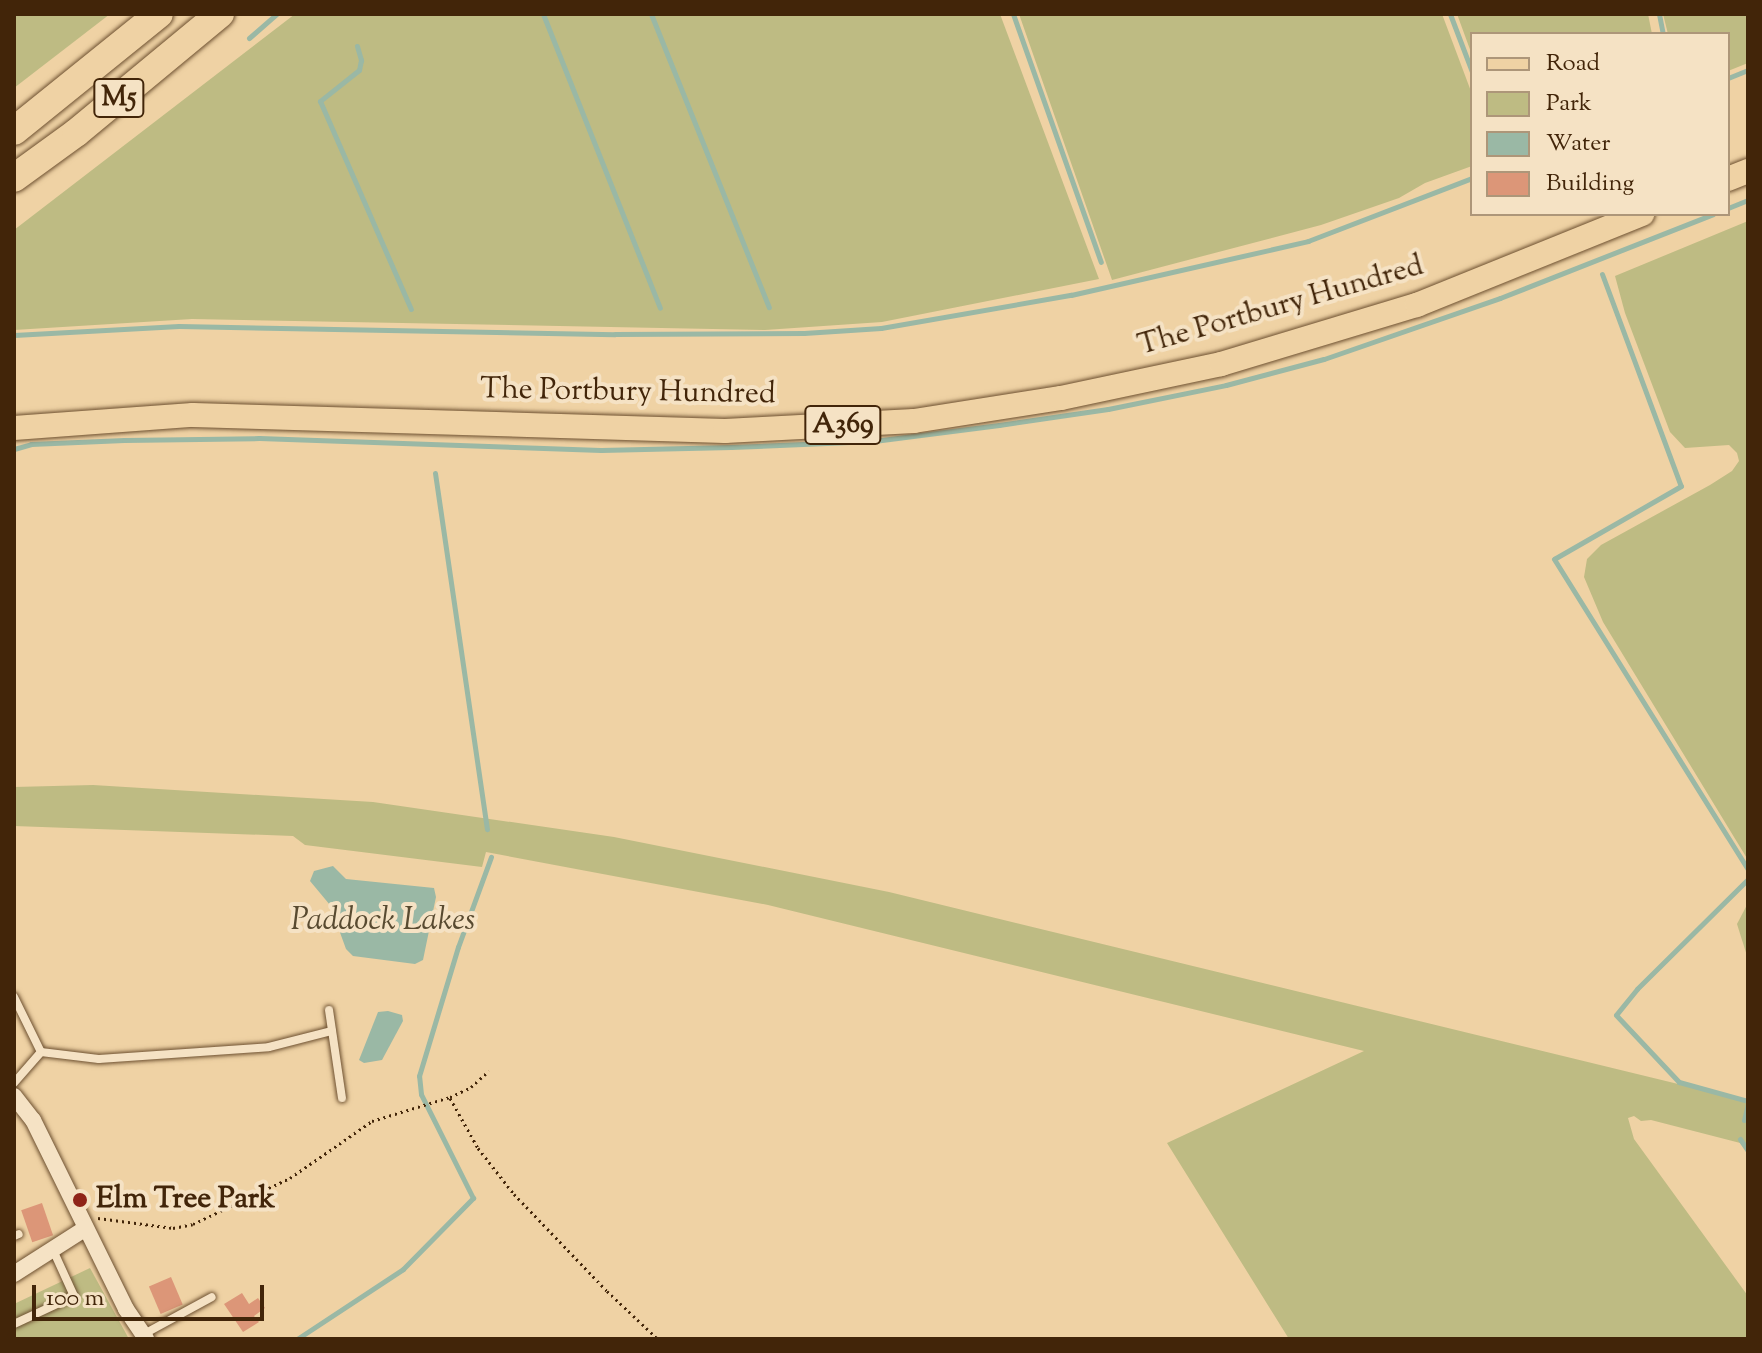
<!DOCTYPE html>
<style>
body{margin:0}
#map{position:relative;width:1762px;height:1353px;overflow:hidden;background:#efd2a4;font-family:"Sorts Mill Goudy",serif}
div>[style]{position:absolute}
.green>*{inset:0;background:#bebb83}
.water>*{inset:0;background:#9ab8a5}
.stream>*{height:5px;margin:-2.5px;padding:0 2.5px;transform-origin:2.5px;border-radius:2.5px;background:#9ab8a5}
.building>*{inset:0;background:#dc9678;transform-origin:0 0}
.path>*{height:3px;margin-top:-1.5px;transform-origin:0;background:repeating-linear-gradient(90deg,#422509 0 2px,transparent 0 6px)}
.roads{filter:drop-shadow(0 0 2px #6d5030) drop-shadow(0 0 2px #6d5030)}
.service>*{height:8px;margin:-4px;padding:0 4px;transform-origin:4px;border-radius:4px;background:#f5e2c4}
.minor>*{height:16px;margin:-8px;padding:0 8px;transform-origin:8px;border-radius:8px;background:#f5e2c4}
.primary>*{height:24px;margin:-12px;padding:0 12px;transform-origin:12px;border-radius:12px;background:#efd2a4}
.motorway>*{height:28px;margin:-14px;padding:0 14px;transform-origin:14px;border-radius:14px;background:#efd2a4}
.dots>*{width:22px;height:22px;translate:-50% -50%;box-sizing:border-box;border:4px solid #f5e2c4;border-radius:50%}
span{translate:-50% -50%;white-space:nowrap;text-align:center;line-height:1.15;-webkit-text-stroke:8px #f5e2c4;paint-order:stroke}
.shield-label span{padding:2px 6px;background:#f5e2c4;border:2px solid;border-radius:6px;-webkit-text-stroke-width:0}
.shield-label{font-size:28px;color:#422509;font-weight:700}
.street-label{font-size:30px;color:#422509}
.poi-label{font-size:30px;color:#422509;font-weight:700}
.left{translate:0 -50%;text-align:left}
.water-label{font-size:32px;color:#584a30;font-style:italic}
.frame{position:absolute;inset:0;border:16px solid #422509;pointer-events:none}
.legend{position:absolute;left:1470px;top:32px;width:260px;height:184px;box-sizing:border-box;background:#f5e2c4;border:2px solid #ad9679;margin:0;padding:10px 14px;list-style:none;font-size:24px;color:#422509}
.legend li{display:flex;align-items:center;gap:16px;height:40px}
.legend b{width:40px;border:2px solid #ad9679}
.scale{position:absolute;left:32px;top:1285px;width:232px;height:36px;box-sizing:border-box;border:4px solid #422509;border-top:0;padding-left:10px;font-size:24px;line-height:28px;white-space:nowrap;color:#422509;-webkit-text-stroke:6px #f5e2c4;paint-order:stroke}
</style>
<div id="map">
<div class="green">
<div style="clip-path:polygon(14px 14px,110px 14px,14px 88px)"></div>
<div style="clip-path:polygon(295px 14px,1000px 14px,1099px 279px,882px 322px,765px 330px,192px 319px,14px 330px,14px 230px)"></div>
<div style="clip-path:polygon(1019px 14px,1442px 14px,1472px 94px,1472px 166px,1425px 183px,1399px 198px,1321px 225px,1112px 280px)"></div>
<div style="clip-path:polygon(1457px 14px,1648px 14px,1652px 34px,1472px 34px,1472px 55px)"></div>
<div style="clip-path:polygon(1663px 14px,1748px 14px,1748px 63px,1728px 71px,1728px 34px,1668px 34px)"></div>
<div style="clip-path:polygon(1748px 221px,1748px 860px,1603px 622px,1584px 577px,1587px 559px,1601px 545px,1710px 485px,1732px 471px,1739px 461px,1737px 453px,1729px 445px,1685px 448px,1670px 432px,1625px 313px,1615px 276px)"></div>
<div style="clip-path:polygon(93px 785px,373px 802px,614px 837px,889px 892px,1748px 1101px,1748px 1145px,1651px 1120px,1641px 1121px,1634px 1116px,1628px 1118px,1634px 1139px,1748px 1296px,1748px 1339px,1289px 1339px,1167px 1143px,1364px 1051px,768px 905px,486px 852px,482px 867px,305px 845px,293px 836px,14px 826px,14px 787px)"></div>
<div style="clip-path:polygon(1748px 903px,1748px 959px,1737px 924px)"></div>
<div style="clip-path:polygon(90px 1268px,129px 1339px,14px 1339px,14px 1304px)"></div>
</div>
<div class="water">
<div style="clip-path:polygon(333px 866px,346px 879px,434px 888px,436px 897px,423px 960px,415px 964px,353px 956px,346px 949px,330px 905px,310px 881px,314px 871px)"></div>
<div style="clip-path:polygon(388px 1011px,402px 1015px,403px 1021px,382px 1060px,364px 1063px,359px 1060px,378px 1012px)"></div>
</div>
<div class="stream">
<div style="left:543px;top:14px;width:316px;rotate:68.3deg"></div>
<div style="left:651px;top:14px;width:316px;rotate:68.1deg"></div>
<div style="left:1013px;top:14px;width:263px;rotate:70.5deg"></div>
<div style="left:1450px;top:14px;width:62px;rotate:69.2deg"></div>
<div style="left:1659px;top:14px;width:20px;rotate:79deg"></div>
<div style="left:249px;top:38px;width:37px;rotate:-41deg"></div>
<div style="left:357px;top:46px;width:15px;rotate:74deg"></div>
<div style="left:361px;top:60px;width:10px;rotate:101deg"></div>
<div style="left:359px;top:70px;width:50px;rotate:141.5deg"></div>
<div style="left:320px;top:101px;width:227px;rotate:66.4deg"></div>
<div style="left:1728px;top:78px;width:22px;rotate:-22deg"></div>
<div style="left:1728px;top:208px;width:22px;rotate:-22deg"></div>
<div style="left:1602px;top:274px;width:226px;rotate:69.6deg"></div>
<div style="left:1681px;top:486px;width:146px;rotate:150.1deg"></div>
<div style="left:1554px;top:559px;width:367px;rotate:58deg"></div>
<div style="left:14px;top:335px;width:165px;rotate:-3.1deg"></div>
<div style="left:179px;top:326px;width:436px;rotate:1.1deg"></div>
<div style="left:615px;top:334px;width:189px;rotate:-0.3deg"></div>
<div style="left:804px;top:333px;width:77px;rotate:-3.7deg"></div>
<div style="left:881px;top:328px;width:193px;rotate:-9.9deg"></div>
<div style="left:1071px;top:295px;width:243px;rotate:-12.8deg"></div>
<div style="left:1308px;top:241px;width:176px;rotate:-21deg"></div>
<div style="left:14px;top:449px;width:18px;rotate:-16deg"></div>
<div style="left:31px;top:444px;width:93px;rotate:-2.5deg"></div>
<div style="left:124px;top:440px;width:135px;rotate:-0.8deg"></div>
<div style="left:259px;top:438px;width:342px;rotate:2deg"></div>
<div style="left:601px;top:450px;width:130px;rotate:-1.3deg"></div>
<div style="left:731px;top:447px;width:143px;rotate:-2.4deg"></div>
<div style="left:874px;top:441px;width:126px;rotate:-7.3deg"></div>
<div style="left:999px;top:425px;width:110px;rotate:-8.4deg"></div>
<div style="left:1108px;top:409px;width:120px;rotate:-11.5deg"></div>
<div style="left:1226px;top:385px;width:101px;rotate:-14.9deg"></div>
<div style="left:1324px;top:359px;width:186px;rotate:-19.1deg"></div>
<div style="left:1500px;top:298px;width:229px;rotate:-21.5deg"></div>
<div style="left:435px;top:473px;width:360px;rotate:81.7deg"></div>
<div style="left:1748px;top:879px;width:156px;rotate:135.3deg"></div>
<div style="left:1637px;top:989px;width:33px;rotate:129deg"></div>
<div style="left:1616px;top:1015px;width:92px;rotate:46.8deg"></div>
<div style="left:1679px;top:1082px;width:72px;rotate:15.4deg"></div>
<div style="left:1744px;top:1120px;width:16px;rotate:-76deg"></div>
<div style="left:1740px;top:1139px;width:14px;rotate:56deg"></div>
<div style="left:297px;top:1339px;width:127px;rotate:-33.4deg"></div>
<div style="left:403px;top:1269px;width:100px;rotate:-45.4deg"></div>
<div style="left:473px;top:1198px;width:116px;rotate:-116.6deg"></div>
<div style="left:421px;top:1094px;width:18px;rotate:-96deg"></div>
<div style="left:419px;top:1076px;width:135px;rotate:-73.2deg"></div>
<div style="left:458px;top:947px;width:96px;rotate:-69.9deg"></div>
</div>
<div class="building">
<div style="left:42px;top:1203px;width:34px;height:22px;rotate:71deg"></div>
<div style="left:171px;top:1277px;width:30px;height:24px;rotate:67deg"></div>
<div style="clip-path:polygon(242px 1293px,249px 1304px,258px 1298px,265px 1308px,254px 1316px,259px 1322px,243px 1332px,224px 1304px)"></div>
</div>
<div class="path">
<div style="left:450px;top:1098px;width:57px;rotate:60.8deg"></div>
<div style="left:478px;top:1148px;width:58px;rotate:52deg"></div>
<div style="left:514px;top:1194px;width:134px;rotate:46.2deg"></div>
<div style="left:607px;top:1291px;width:70px;rotate:43.3deg"></div>
<div style="left:98px;top:1218px;width:76px;rotate:7.6deg"></div>
<div style="left:173px;top:1228px;width:20px;rotate:-11deg"></div>
<div style="left:193px;top:1224px;width:107px;rotate:-25.4deg"></div>
<div style="left:290px;top:1178px;width:100px;rotate:-34.8deg"></div>
<div style="left:372px;top:1121px;width:82px;rotate:-17.1deg"></div>
<div style="left:450px;top:1097px;width:23px;rotate:-25deg"></div>
<div style="left:471px;top:1087px;width:24px;rotate:-42deg"></div>
</div>
<div class="roads">
<div class="service">
<div style="left:14px;top:997px;width:61px;rotate:63.9deg"></div>
<div style="left:41px;top:1052px;width:41px;rotate:131.1deg"></div>
<div style="left:329px;top:1010px;width:89px;rotate:81.6deg"></div>
<div style="left:41px;top:1052px;width:58px;rotate:6.9deg"></div>
<div style="left:99px;top:1059px;width:170px;rotate:-4deg"></div>
<div style="left:269px;top:1047px;width:65px;rotate:-14.3deg"></div>
<div style="left:14px;top:1236px;width:5px;rotate:-22deg"></div>
<div style="left:14px;top:1324px;width:66px;rotate:-25deg"></div>
<div style="left:74px;top:1296px;width:51px;rotate:-114.5deg"></div>
<div style="left:144px;top:1334px;width:77px;rotate:-28.6deg"></div>
</div>
<div class="minor">
<div style="left:14px;top:1096px;width:31px;rotate:52deg"></div>
<div style="left:33px;top:1120px;width:211px;rotate:63.8deg"></div>
<div style="left:126px;top:1309px;width:36px;rotate:56deg"></div>
<div style="left:14px;top:1274px;width:85px;rotate:-32.6deg"></div>
</div>
<div class="primary">
<div style="left:1728px;top:179px;width:22px;rotate:-22deg"></div>
<div style="left:14px;top:428px;width:179px;rotate:-4.2deg"></div>
<div style="left:193px;top:415px;width:532px;rotate:1.72deg"></div>
<div style="left:725px;top:431px;width:189px;rotate:-3deg"></div>
<div style="left:914px;top:421px;width:149px;rotate:-8.9deg"></div>
<div style="left:1061px;top:398px;width:164px;rotate:-12deg"></div>
<div style="left:1221px;top:364px;width:205px;rotate:-16.8deg"></div>
<div style="left:1417px;top:305px;width:243px;rotate:-22deg"></div>
</div>
<div class="motorway">
<div style="left:14px;top:131px;width:186px;rotate:-38.9deg"></div>
<div style="left:14px;top:178px;width:77px;rotate:-36deg"></div>
<div style="left:76px;top:133px;width:187px;rotate:-39.6deg"></div>
</div>
</div>
<div class="dots">
<div style="left:80px;top:1200px;background:#8f2418"></div>
</div>
<div class="shield-label">
<span style="left:119px;top:98px">M5</span>
<span style="left:843px;top:425px">A369</span>
</div>
<div class="street-label">
<span style="left:1281px;top:307px;rotate:-16deg">The Portbury Hundred</span>
<span style="left:628px;top:393px;rotate:1deg">The Portbury Hundred</span>
</div>
<div class="poi-label">
<span class="left" style="left:96px;top:1200px">Elm Tree Park</span>
</div>
<div class="water-label">
<span style="left:383px;top:921px">Paddock Lakes</span>
</div>
<div class="frame"></div>
<ul class="legend">
<li><b style="height:10px;background:#efd2a4"></b>Road</li>
<li><b style="height:22px;background:#bebb83"></b>Park</li>
<li><b style="height:22px;background:#9ab8a5"></b>Water</li>
<li><b style="height:22px;background:#dc9678"></b>Building</li>
</ul>
<div class="scale">100 m</div>
</div>
